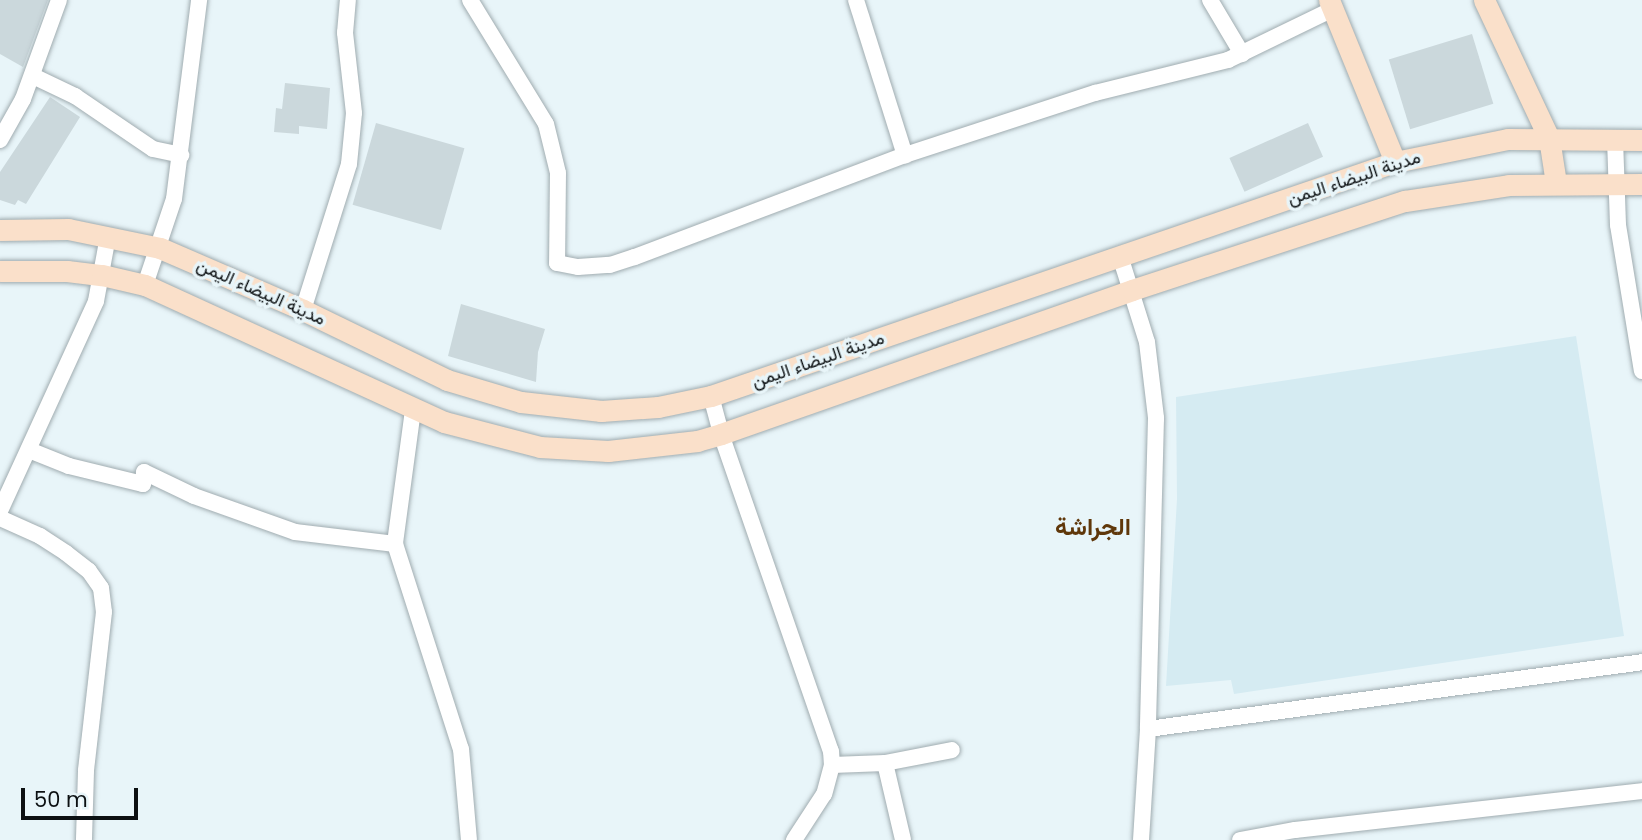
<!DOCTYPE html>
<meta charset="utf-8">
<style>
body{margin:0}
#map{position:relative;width:1642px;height:840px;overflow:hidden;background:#e8f5f9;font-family:Poppins,Vazirmatn,sans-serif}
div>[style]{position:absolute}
.built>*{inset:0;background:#d5ebf2}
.building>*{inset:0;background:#cbd8dc;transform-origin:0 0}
.roads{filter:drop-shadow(0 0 2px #a0acb0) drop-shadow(0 0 2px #a0acb0)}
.minor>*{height:16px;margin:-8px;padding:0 8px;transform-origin:8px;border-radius:8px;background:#fff}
.major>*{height:21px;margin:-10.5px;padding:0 10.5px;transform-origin:10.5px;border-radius:10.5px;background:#fae0ca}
span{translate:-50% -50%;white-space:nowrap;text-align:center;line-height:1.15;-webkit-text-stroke:7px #e8f5f9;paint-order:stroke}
.street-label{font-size:18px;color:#0c1012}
.district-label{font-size:24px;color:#5f370a;font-weight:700}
.scale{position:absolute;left:21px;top:788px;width:117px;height:32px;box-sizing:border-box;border:4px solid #0c1012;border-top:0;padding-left:9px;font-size:21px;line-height:24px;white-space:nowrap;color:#0c1012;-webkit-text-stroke:5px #e8f5f9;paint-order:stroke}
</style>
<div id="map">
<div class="built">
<div style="clip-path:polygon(1576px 336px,1624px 636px,1234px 694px,1231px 680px,1166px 686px,1177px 499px,1176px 397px)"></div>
</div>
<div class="building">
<div style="clip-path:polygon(0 0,48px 0,23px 67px,0 54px)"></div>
<div style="left:1472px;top:34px;width:73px;height:87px;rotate:73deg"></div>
<div style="clip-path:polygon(285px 83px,330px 88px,327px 129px,299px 126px,299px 134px,274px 132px,276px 108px,282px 109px)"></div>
<div style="clip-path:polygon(50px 97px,80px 117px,26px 204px,18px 200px,15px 205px,0 200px,0 172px)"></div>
<div style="left:376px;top:123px;width:92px;height:85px;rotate:16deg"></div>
<div style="left:1308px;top:123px;width:37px;height:86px;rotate:66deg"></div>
<div style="clip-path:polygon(461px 304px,545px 329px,538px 352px,536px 382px,448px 356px)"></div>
</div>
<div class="roads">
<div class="minor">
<div style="left:470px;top:0;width:145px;rotate:58.5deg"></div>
<div style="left:546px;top:124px;width:50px;rotate:76.2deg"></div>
<div style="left:558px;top:173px;width:90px;rotate:90.6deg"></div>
<div style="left:557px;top:263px;width:21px;rotate:11deg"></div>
<div style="left:578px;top:267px;width:32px;rotate:-4deg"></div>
<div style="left:610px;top:265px;width:26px;rotate:-18deg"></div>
<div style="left:635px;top:257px;width:289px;rotate:-20.7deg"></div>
<div style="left:905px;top:155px;width:200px;rotate:-18.1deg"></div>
<div style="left:1095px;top:93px;width:137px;rotate:-13.9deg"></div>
<div style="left:1228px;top:60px;width:117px;rotate:-25.9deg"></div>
<div style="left:856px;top:0;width:163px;rotate:72.5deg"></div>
<div style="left:1210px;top:0;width:63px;rotate:59.3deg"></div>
<div style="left:33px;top:76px;width:47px;rotate:25.5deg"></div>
<div style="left:75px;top:96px;width:94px;rotate:34.2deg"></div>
<div style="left:153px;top:149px;width:29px;rotate:12deg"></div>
<div style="left:1615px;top:139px;width:86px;rotate:88deg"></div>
<div style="left:1618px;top:225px;width:148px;rotate:80.7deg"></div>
<div style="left:0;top:140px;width:47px;rotate:-60.7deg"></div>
<div style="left:23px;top:99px;width:105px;rotate:-70deg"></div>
<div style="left:1120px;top:256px;width:90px;rotate:72.6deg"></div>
<div style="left:1147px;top:342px;width:77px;rotate:83.2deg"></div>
<div style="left:1156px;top:418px;width:311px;rotate:91.5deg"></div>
<div style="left:1148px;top:729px;width:111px;rotate:93.6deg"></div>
<div style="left:145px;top:285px;width:91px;rotate:-71.4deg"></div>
<div style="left:174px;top:199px;width:201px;rotate:-82.8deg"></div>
<div style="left:303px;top:310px;width:153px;rotate:-72.5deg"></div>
<div style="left:349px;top:164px;width:51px;rotate:-84.4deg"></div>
<div style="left:354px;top:113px;width:81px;rotate:-96.4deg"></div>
<div style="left:345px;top:33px;width:33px;rotate:-85deg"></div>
<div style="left:711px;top:396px;width:39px;rotate:75deg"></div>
<div style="left:721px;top:434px;width:336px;rotate:70.9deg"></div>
<div style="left:831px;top:751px;width:14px;rotate:86deg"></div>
<div style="left:832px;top:765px;width:30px;rotate:105deg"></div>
<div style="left:824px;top:794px;width:55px;rotate:123.1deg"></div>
<div style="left:413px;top:410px;width:135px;rotate:97.7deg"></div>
<div style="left:395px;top:544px;width:215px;rotate:72.2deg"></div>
<div style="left:461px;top:749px;width:91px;rotate:85deg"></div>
<div style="left:29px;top:450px;width:43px;rotate:21.8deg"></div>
<div style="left:69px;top:466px;width:76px;rotate:13.7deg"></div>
<div style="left:143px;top:484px;width:12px;rotate:-85deg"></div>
<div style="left:144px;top:472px;width:55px;rotate:25.6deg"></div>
<div style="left:194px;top:496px;width:107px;rotate:19.6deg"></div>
<div style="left:295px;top:532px;width:101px;rotate:6.8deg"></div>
<div style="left:0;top:511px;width:231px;rotate:-65.4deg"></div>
<div style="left:96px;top:301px;width:66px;rotate:-79.5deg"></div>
<div style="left:0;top:518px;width:44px;rotate:24.2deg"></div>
<div style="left:40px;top:536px;width:31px;rotate:33deg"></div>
<div style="left:66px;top:553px;width:29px;rotate:38deg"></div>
<div style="left:89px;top:571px;width:21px;rotate:55deg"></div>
<div style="left:101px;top:588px;width:24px;rotate:83deg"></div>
<div style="left:104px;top:612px;width:160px;rotate:96.5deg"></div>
<div style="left:86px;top:771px;width:69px;rotate:91.7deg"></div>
<div style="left:1148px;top:729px;width:499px;rotate:-7.7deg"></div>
<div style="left:885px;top:763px;width:79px;rotate:76.8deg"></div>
<div style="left:832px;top:765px;width:53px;rotate:-2.2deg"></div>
<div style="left:885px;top:763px;width:68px;rotate:-11deg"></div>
<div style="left:1240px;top:840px;width:56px;rotate:-10.3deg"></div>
<div style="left:1295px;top:830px;width:349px;rotate:-6.4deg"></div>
</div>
<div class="major">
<div style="left:1329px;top:0;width:175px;rotate:67.8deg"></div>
<div style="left:1484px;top:0;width:153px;rotate:64.8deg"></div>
<div style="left:1549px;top:138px;width:46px;rotate:81.2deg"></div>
<div style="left:0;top:230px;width:68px;rotate:-0.8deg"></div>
<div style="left:68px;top:229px;width:94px;rotate:11.7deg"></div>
<div style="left:160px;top:248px;width:156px;rotate:23.4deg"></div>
<div style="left:303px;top:310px;width:160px;rotate:25.9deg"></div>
<div style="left:447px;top:380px;width:77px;rotate:16.6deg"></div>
<div style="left:521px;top:402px;width:81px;rotate:6.4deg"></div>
<div style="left:601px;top:411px;width:57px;rotate:-4deg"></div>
<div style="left:658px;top:407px;width:54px;rotate:-11.7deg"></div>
<div style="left:711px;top:396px;width:723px;rotate:-18.89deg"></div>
<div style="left:1395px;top:162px;width:115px;rotate:-11.5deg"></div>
<div style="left:1508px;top:139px;width:134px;rotate:0.4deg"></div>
<div style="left:0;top:271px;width:67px"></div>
<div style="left:67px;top:271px;width:35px;rotate:7deg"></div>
<div style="left:102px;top:275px;width:44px;rotate:13.1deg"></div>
<div style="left:145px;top:285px;width:329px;rotate:24.6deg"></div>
<div style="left:444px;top:422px;width:99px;rotate:14.6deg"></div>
<div style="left:540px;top:447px;width:68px;rotate:3.4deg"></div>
<div style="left:608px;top:451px;width:90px;rotate:-6.4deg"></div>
<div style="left:697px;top:441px;width:25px;rotate:-16deg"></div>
<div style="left:721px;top:434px;width:435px;rotate:-19.3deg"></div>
<div style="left:1132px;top:290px;width:287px;rotate:-18.1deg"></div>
<div style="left:1405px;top:201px;width:105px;rotate:-8.7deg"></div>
<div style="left:1509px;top:185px;width:133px;rotate:-0.4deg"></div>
</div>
</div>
<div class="street-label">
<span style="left:1354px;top:178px;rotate:-18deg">مدينة البيضاء اليمن</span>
<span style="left:261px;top:292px;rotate:24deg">مدينة البيضاء اليمن</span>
<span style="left:818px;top:360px;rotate:-19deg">مدينة البيضاء اليمن</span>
</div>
<div class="district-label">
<span style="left:1093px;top:527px">الجراشة</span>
</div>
<div class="scale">50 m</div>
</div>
